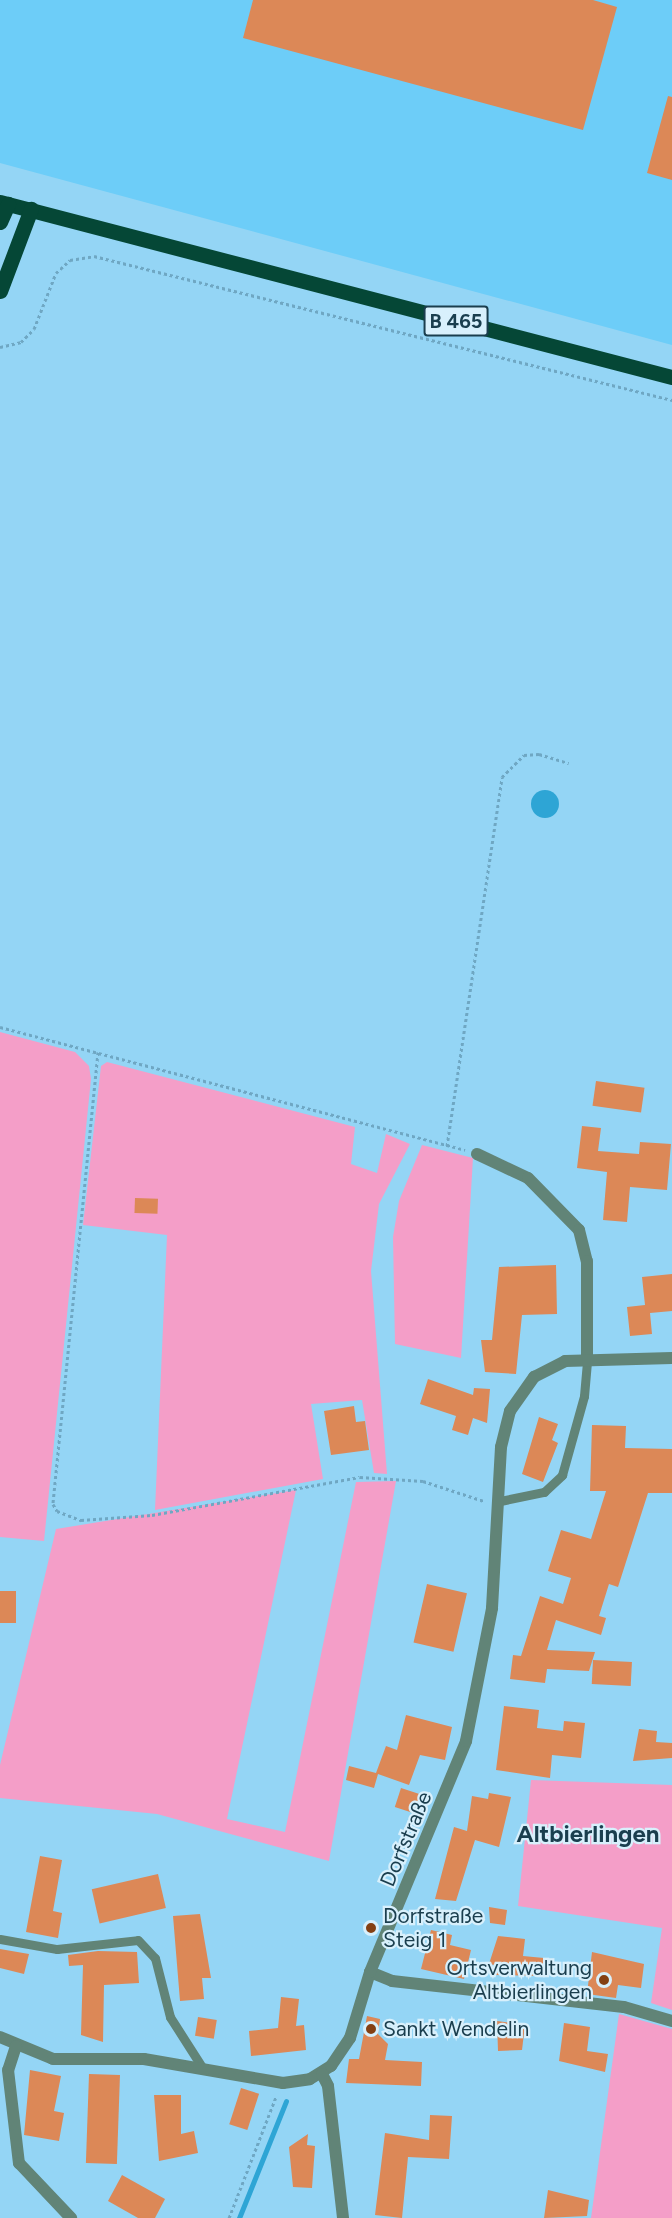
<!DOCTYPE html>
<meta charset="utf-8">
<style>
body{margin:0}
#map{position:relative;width:672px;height:2218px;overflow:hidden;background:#94d5f5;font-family:Figtree,sans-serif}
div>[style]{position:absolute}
.built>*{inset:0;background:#6dcdf8}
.green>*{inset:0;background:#f49ec8}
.water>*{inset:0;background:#2ea5d5}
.round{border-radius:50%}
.stream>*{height:5px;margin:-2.5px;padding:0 2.5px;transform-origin:2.5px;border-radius:2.5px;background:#2ea5d5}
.building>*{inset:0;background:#dc8857;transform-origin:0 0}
.path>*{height:3px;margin-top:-1.5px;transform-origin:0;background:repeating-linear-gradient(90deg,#6fa7c3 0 3px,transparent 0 6px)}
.service>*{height:9px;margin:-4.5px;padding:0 4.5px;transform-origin:4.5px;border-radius:4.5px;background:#618477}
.minor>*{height:12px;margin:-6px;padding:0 6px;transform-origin:6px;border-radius:6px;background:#618477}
.primary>*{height:15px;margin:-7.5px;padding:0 7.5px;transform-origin:7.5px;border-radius:7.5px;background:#054736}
.dots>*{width:16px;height:16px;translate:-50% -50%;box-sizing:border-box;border:3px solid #d8f0fc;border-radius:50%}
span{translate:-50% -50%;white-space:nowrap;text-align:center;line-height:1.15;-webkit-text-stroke:4.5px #d8f0fc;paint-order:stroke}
.shield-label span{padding:2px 4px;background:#d8f0fc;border:2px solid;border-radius:4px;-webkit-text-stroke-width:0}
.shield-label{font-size:20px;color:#1a3e4e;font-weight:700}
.street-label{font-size:21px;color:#1a3e4e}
.poi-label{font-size:21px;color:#1a3e4e}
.left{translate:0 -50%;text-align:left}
.right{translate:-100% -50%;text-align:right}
.quarter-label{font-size:24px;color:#1a3e4e;font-weight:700}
</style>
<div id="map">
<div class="built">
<div style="clip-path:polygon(0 0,672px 0,672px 345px,0 163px)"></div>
</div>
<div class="green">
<div style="clip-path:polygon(0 1032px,75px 1052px,89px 1066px,91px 1079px,44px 1541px,0 1537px)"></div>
<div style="clip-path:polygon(107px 1062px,355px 1127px,351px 1164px,377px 1173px,386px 1134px,410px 1144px,379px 1204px,371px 1271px,387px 1474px,374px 1473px,362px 1400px,311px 1404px,323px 1479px,155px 1510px,167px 1235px,83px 1225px,101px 1066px)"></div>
<div style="clip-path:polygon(422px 1145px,473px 1158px,461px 1358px,395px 1344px,393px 1237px,399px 1201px)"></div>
<div style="clip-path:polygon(396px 1481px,329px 1861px,157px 1814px,0 1798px,0 1765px,56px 1529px,296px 1490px,227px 1819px,285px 1832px,356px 1482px)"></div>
<div style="clip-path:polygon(531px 1780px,672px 1785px,672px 2010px,651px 2003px,662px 1928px,518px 1906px)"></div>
<div style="clip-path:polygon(619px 2014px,672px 2029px,672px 2218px,591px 2218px)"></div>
</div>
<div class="water">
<div class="round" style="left:531px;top:790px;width:28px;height:28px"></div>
</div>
<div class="stream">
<div style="left:239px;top:2218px;width:126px;rotate:-68.1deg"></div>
</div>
<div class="building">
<div style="clip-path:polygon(253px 0,593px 0,617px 7px,583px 130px,243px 38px)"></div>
<div style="clip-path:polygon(668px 96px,672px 97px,672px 180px,647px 173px)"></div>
<div style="left:596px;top:1081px;width:49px;height:25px;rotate:8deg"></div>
<div style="clip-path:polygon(582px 1126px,601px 1128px,598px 1151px,639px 1154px,640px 1142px,671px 1144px,667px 1190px,630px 1187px,627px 1222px,603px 1220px,607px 1172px,577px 1168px)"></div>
<div style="left:135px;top:1198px;width:23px;height:15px;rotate:2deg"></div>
<div style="clip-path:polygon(556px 1265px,557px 1314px,522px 1315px,516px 1374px,485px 1372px,481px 1340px,492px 1340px,499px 1267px)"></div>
<div style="clip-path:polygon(672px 1274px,672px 1311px,650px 1313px,652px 1334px,630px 1336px,627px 1307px,645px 1305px,642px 1277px)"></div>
<div style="clip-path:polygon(428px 1379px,473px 1395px,474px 1388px,490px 1389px,487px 1423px,473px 1418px,468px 1435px,452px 1430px,456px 1416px,420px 1404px)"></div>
<div style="clip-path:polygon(354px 1406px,356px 1422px,365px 1421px,369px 1450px,331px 1455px,324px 1411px)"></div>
<div style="clip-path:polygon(539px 1417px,558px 1424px,552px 1440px,558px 1443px,543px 1482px,522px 1474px)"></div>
<div style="clip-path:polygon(592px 1425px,626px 1426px,625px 1448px,672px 1449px,672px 1493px,648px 1493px,618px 1587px,609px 1584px,599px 1616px,606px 1618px,601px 1635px,556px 1620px,547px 1650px,595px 1652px,589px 1671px,547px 1669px,545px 1683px,510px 1679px,513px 1655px,521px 1656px,540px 1596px,563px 1604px,571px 1578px,548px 1571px,561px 1530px,591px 1539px,606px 1491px,590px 1491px)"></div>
<div style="left:427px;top:1584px;width:41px;height:60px;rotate:13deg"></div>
<div style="left:0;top:1591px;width:16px;height:32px"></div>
<div style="left:593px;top:1660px;width:39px;height:24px;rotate:3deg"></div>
<div style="clip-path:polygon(504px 1706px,539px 1710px,537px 1728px,563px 1731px,564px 1721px,585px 1723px,581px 1758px,552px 1755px,550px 1778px,496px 1770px)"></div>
<div style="clip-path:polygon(406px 1715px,452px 1727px,445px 1760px,420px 1755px,409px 1785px,378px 1774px,374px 1788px,346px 1780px,349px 1766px,376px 1773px,386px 1746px,397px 1750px)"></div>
<div style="clip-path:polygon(639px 1729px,657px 1731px,656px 1742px,672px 1743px,672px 1758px,633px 1761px)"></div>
<div style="left:401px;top:1788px;width:25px;height:20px;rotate:18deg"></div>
<div style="clip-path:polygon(489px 1793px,511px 1797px,499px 1847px,475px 1840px,456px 1901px,435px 1899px,454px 1827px,467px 1831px,472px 1796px,488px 1799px)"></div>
<div style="clip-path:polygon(40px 1856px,62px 1860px,53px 1911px,62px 1913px,58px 1938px,26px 1932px)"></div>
<div style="left:158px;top:1874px;width:35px;height:68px;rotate:77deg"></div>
<div style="clip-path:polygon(489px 1907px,507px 1910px,505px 1925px,490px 1923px)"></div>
<div style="clip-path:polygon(200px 1914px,211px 1978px,202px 1978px,204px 1999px,180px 2001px,173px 1916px)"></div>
<div style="clip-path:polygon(431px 1930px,452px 1935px,450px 1945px,471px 1950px,464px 1979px,421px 1969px)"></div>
<div style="clip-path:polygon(498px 1936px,525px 1939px,523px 1956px,544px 1958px,541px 1976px,493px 1975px,494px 1965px,489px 1964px)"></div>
<div style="clip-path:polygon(0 1949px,29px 1954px,24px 1974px,0 1968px)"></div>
<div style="clip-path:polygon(98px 1951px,137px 1952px,139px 1983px,104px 1985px,103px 2042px,81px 2035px,83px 1965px,69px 1966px,68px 1955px)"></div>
<div style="clip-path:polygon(592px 1952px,644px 1964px,641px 1988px,618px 1985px,616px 1998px,587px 1994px)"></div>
<div style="clip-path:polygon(281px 1997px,299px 1999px,296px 2026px,304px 2025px,306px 2050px,251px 2056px,249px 2031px,278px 2028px)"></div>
<div style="clip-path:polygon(367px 2016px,380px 2019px,378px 2034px,388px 2044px,385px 2060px,422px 2062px,421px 2086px,346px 2083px,349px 2059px,359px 2059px)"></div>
<div style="left:198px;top:2017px;width:19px;height:19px;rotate:9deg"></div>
<div style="clip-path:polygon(497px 2021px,525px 2025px,522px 2050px,498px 2051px)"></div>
<div style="clip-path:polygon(564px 2023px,590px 2027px,587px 2051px,608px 2054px,605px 2072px,559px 2061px)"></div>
<div style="clip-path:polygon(30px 2070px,61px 2076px,54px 2111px,64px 2113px,59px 2141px,24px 2135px)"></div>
<div style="left:89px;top:2074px;width:31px;height:89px;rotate:2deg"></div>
<div style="left:241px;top:2088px;width:19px;height:38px;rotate:18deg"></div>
<div style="clip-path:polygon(154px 2095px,181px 2095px,181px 2134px,194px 2131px,198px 2153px,159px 2161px)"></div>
<div style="clip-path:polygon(430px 2115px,452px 2116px,449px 2159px,408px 2157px,402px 2218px,375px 2215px,385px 2133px,429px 2140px)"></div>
<div style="clip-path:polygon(308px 2134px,307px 2145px,315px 2146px,312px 2188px,293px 2187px,289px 2147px)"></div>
<div style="clip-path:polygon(122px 2175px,165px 2199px,155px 2218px,138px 2218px,108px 2201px)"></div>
<div style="clip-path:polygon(548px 2190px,589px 2200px,587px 2216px,544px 2218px)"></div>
</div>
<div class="path">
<div style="left:0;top:347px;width:22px;rotate:-13deg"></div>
<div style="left:21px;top:342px;width:18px;rotate:-45deg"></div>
<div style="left:34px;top:329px;width:60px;rotate:-68.6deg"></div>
<div style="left:56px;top:273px;width:19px;rotate:-43deg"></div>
<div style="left:70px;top:260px;width:24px;rotate:-9deg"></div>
<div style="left:94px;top:256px;width:596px;rotate:13.99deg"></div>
<div style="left:0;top:1027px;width:481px;rotate:14.8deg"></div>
<div style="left:98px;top:1052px;width:454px;rotate:95.7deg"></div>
<div style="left:53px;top:1504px;width:8px;rotate:60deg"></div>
<div style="left:57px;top:1511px;width:26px;rotate:21deg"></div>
<div style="left:81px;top:1520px;width:71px;rotate:-4deg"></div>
<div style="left:152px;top:1515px;width:211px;rotate:-10.4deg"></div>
<div style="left:360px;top:1477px;width:63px;rotate:3.6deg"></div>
<div style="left:423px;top:1481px;width:64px;rotate:18.2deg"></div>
<div style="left:447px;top:1146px;width:373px;rotate:-81.5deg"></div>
<div style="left:502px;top:777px;width:31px;rotate:-45deg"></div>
<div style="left:524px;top:755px;width:15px;rotate:-4deg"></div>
<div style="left:539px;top:754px;width:31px;rotate:17deg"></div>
<div style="left:229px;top:2218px;width:130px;rotate:-68.8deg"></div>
</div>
<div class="service">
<div style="left:500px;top:1501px;width:45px;rotate:-11.6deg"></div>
<div style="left:544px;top:1492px;width:25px;rotate:-43deg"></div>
<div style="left:562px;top:1475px;width:82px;rotate:-74.4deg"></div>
<div style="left:584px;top:1396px;width:37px;rotate:-85deg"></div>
<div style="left:0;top:1939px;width:58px;rotate:10deg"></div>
<div style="left:57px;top:1949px;width:81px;rotate:-6.3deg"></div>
<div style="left:138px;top:1940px;width:25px;rotate:47deg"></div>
<div style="left:155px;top:1958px;width:61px;rotate:75.7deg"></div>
<div style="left:170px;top:2017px;width:59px;rotate:57.4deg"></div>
</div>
<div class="minor">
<div style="left:477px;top:1154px;width:56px;rotate:25.2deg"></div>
<div style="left:528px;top:1178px;width:73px;rotate:45.6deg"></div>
<div style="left:579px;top:1230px;width:32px;rotate:76deg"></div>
<div style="left:587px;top:1261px;width:98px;rotate:90deg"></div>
<div style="left:370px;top:1972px;width:24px;rotate:22deg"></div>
<div style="left:392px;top:1981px;width:233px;rotate:6.4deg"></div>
<div style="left:624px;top:2007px;width:50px;rotate:16.3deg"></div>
<div style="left:0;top:2037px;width:57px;rotate:22.5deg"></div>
<div style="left:53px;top:2059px;width:91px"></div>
<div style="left:144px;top:2059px;width:141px;rotate:9.8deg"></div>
<div style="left:283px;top:2083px;width:27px;rotate:-8deg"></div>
<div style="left:310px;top:2079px;width:25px;rotate:-32deg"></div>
<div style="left:331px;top:2066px;width:34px;rotate:-56deg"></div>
<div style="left:350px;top:2038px;width:69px;rotate:-73.1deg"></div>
<div style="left:370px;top:1972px;width:250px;rotate:-67.4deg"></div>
<div style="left:466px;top:1741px;width:136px;rotate:-78.9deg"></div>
<div style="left:492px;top:1608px;width:161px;rotate:-86.8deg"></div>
<div style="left:501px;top:1447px;width:37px;rotate:-76deg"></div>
<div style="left:510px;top:1411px;width:42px;rotate:-54.8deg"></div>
<div style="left:534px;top:1377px;width:35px;rotate:-27deg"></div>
<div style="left:565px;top:1361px;width:107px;rotate:-1.6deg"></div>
<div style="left:16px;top:2046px;width:25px;rotate:108deg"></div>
<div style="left:8px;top:2070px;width:94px;rotate:83.3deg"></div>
<div style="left:19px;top:2163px;width:76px;rotate:46.6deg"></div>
<div style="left:322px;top:2074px;width:13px;rotate:63deg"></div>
<div style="left:328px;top:2086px;width:133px;rotate:83.5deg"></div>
</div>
<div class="primary">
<div style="left:0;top:202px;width:694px;rotate:14.6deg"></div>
<div style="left:0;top:222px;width:20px;rotate:-66deg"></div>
<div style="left:0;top:291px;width:88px;rotate:-69.3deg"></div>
</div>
<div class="dots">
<div style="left:371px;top:1928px;background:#844013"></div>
<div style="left:604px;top:1980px;background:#844013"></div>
<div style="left:371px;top:2029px;background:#844013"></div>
</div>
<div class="shield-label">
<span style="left:456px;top:321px">B 465</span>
</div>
<div class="street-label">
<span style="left:406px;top:1839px;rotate:-67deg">Dorfstraße</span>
</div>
<div class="poi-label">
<span class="left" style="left:383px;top:1928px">Dorfstraße<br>Steig 1</span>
<span class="right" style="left:592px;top:1980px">Ortsverwaltung<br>Altbierlingen</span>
<span class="left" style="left:383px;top:2029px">Sankt Wendelin</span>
</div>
<div class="quarter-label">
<span style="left:588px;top:1834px">Altbierlingen</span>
</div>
</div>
